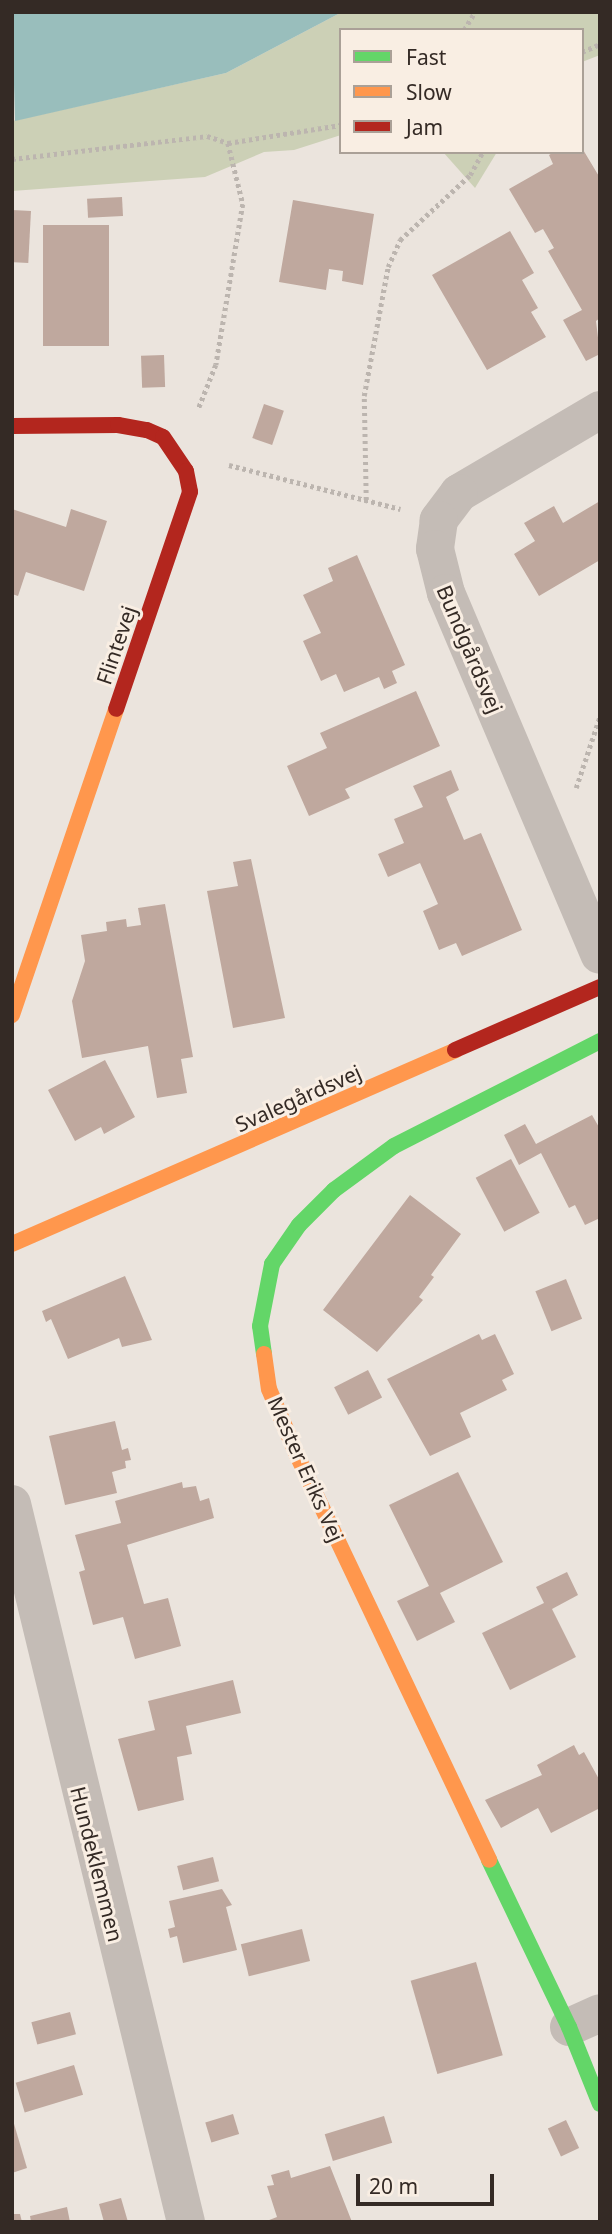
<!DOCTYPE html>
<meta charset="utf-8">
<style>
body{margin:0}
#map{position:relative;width:612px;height:2234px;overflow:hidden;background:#ebe4dd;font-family:"Noto Sans",sans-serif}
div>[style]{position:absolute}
.green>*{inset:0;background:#ccd0b6}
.water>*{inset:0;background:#99bebc}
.building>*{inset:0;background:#bfa89e;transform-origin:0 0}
.path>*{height:4.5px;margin-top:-2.25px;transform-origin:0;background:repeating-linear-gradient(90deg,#bcb5af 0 3.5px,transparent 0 7px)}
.street>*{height:38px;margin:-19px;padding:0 19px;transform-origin:19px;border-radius:19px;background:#c4bcb6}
.fast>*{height:16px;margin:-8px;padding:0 8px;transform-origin:8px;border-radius:8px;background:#63d668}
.slow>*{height:16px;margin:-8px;padding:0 8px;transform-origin:8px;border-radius:8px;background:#ff974d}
.jam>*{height:16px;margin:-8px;padding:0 8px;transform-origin:8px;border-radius:8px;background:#b3261e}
span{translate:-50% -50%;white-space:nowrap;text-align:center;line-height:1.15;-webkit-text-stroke:6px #f9eee3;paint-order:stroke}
.street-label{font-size:21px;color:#342a25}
.frame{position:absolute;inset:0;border:14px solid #342a25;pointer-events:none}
.legend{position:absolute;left:339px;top:28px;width:245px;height:126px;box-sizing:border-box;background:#f9eee3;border:2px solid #aaa097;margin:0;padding:9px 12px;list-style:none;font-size:21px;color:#342a25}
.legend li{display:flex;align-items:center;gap:14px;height:35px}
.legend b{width:35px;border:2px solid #aaa097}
.scale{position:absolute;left:356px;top:2174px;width:138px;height:32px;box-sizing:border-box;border:4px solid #342a25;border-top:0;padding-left:9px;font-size:21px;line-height:24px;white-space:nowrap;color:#342a25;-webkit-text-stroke:5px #f9eee3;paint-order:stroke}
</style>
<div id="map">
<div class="green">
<div style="clip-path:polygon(342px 12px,600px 12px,600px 55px,582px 62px,582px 30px,341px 30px,341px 135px,294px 150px,264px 152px,205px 177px,12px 191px,12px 121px,226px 73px)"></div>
<div style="clip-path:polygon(443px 152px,497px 152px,475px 188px)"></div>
</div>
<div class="water">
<div style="clip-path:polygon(12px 12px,342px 12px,226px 73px,15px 121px)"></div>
</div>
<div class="building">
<div style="clip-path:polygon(582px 148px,600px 178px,600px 318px,596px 321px,600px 354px,586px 361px,563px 320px,582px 310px,548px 251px,554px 248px,543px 229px,535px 233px,509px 189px,553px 164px,549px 155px,554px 152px,582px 152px)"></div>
<div style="left:122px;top:197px;width:19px;height:35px;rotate:87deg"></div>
<div style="clip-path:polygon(293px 200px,374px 214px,363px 285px,342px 281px,343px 271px,329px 269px,326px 290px,279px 282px)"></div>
<div style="left:12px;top:210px;width:19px;height:52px;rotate:3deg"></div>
<div style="left:43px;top:225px;width:66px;height:121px"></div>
<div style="clip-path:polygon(510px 231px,534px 273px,522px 280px,538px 308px,531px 312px,546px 337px,487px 370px,432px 275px)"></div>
<div style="left:164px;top:355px;width:32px;height:23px;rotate:88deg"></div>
<div style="left:264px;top:404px;width:21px;height:36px;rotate:19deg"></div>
<div style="clip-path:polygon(600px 501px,600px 560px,539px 596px,514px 554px,535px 541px,524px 523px,554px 506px,563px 523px)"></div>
<div style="clip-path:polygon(12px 509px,66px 527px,71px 509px,107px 521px,84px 591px,26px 572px,18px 596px,12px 594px)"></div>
<div style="clip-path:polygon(357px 555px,405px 665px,392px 671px,397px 683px,384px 689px,379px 677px,344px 692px,336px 674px,321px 681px,303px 641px,321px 633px,303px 595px,333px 581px,328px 568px)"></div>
<div style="clip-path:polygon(416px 691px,440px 746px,345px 789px,350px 798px,309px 816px,287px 766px,327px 748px,320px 733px)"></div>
<div style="clip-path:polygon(451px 770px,459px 790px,446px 797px,464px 840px,481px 833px,522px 930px,462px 956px,456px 943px,439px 950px,423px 911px,438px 904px,420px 863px,388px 877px,378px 854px,404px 843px,394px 819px,423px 807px,413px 786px)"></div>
<div style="clip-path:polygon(251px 859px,285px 1018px,233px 1028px,207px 891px,238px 886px,233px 862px)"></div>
<div style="clip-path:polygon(165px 904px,193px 1057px,181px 1059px,187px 1093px,157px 1098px,148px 1046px,82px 1058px,72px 1001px,85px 961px,81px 935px,107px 931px,106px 922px,126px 919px,127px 927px,141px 925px,138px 908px)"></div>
<div style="clip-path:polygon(105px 1060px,135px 1117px,104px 1134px,101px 1127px,75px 1141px,48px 1090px)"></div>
<div style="clip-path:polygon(592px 1115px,600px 1129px,600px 1218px,585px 1225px,575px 1205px,569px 1208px,541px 1153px,519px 1165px,504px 1135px,525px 1124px,536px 1144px)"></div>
<div style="left:511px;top:1159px;width:61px;height:40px;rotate:62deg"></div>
<div style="clip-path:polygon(410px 1195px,461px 1234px,431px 1275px,434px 1277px,419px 1297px,423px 1300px,377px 1352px,323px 1310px)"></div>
<div style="clip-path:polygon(125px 1276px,152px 1340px,122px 1347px,119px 1338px,68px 1359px,51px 1319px,46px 1322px,42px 1311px)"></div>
<div style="left:566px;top:1279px;width:43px;height:33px;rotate:68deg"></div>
<div style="clip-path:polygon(479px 1334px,482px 1340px,495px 1334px,514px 1374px,502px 1380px,507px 1390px,460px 1413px,471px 1437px,430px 1456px,387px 1379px)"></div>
<div style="left:368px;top:1370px;width:31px;height:38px;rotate:63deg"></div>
<div style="clip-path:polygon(115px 1421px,122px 1450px,128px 1448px,131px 1460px,125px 1461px,126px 1468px,112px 1472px,117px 1493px,65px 1505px,49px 1436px)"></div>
<div style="clip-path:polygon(458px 1472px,503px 1562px,440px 1593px,455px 1622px,417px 1641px,397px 1601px,429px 1586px,389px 1505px)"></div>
<div style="clip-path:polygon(182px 1482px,183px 1488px,196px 1486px,200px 1501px,209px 1498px,214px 1518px,127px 1545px,144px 1604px,168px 1598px,181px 1646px,135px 1659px,123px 1617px,93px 1625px,79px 1572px,85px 1570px,75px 1535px,121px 1523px,115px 1501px)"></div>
<div style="clip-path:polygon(567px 1572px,578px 1595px,552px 1609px,576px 1657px,510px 1690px,482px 1633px,544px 1603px,536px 1587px)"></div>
<div style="clip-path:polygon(233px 1680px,241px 1713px,186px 1726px,192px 1754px,177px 1757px,184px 1800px,138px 1811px,118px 1739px,155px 1730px,148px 1701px)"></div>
<div style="clip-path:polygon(574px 1745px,579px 1755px,584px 1752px,600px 1781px,600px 1808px,551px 1833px,538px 1808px,501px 1828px,485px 1800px,542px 1775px,537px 1765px)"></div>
<div style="left:213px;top:1857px;width:25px;height:37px;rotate:76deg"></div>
<div style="clip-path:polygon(222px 1889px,232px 1905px,226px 1907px,237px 1950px,183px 1963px,177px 1936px,170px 1938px,168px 1929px,175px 1927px,169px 1901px)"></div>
<div style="left:302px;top:1929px;width:33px;height:63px;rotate:76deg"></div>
<div style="left:476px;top:1962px;width:97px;height:68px;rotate:74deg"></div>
<div style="left:70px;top:2012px;width:23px;height:40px;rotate:75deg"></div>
<div style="left:74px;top:2065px;width:31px;height:61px;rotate:73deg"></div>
<div style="left:233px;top:2114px;width:21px;height:29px;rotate:73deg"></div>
<div style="left:384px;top:2116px;width:28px;height:62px;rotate:73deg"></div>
<div style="clip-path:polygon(12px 2117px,27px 2168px,12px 2173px)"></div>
<div style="left:566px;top:2120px;width:31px;height:20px;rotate:65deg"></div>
<div style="clip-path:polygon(330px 2166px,352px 2222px,264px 2222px,277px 2217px,267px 2186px,274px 2185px,271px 2175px,289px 2170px,291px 2178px)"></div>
<div style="clip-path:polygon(121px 2198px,128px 2222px,104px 2222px,99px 2204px)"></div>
<div style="clip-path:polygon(67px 2207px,70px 2222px,31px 2222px,30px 2216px)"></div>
<div style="clip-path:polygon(12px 2214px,20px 2214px,22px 2222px,12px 2222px)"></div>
</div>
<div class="path">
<div style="left:464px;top:30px;width:21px;rotate:-59deg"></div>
<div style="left:582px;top:52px;width:20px;rotate:-24deg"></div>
<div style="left:228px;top:143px;width:114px;rotate:-9.1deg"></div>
<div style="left:12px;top:159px;width:196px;rotate:-6.7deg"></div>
<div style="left:207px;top:136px;width:22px;rotate:18deg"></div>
<div style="left:228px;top:143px;width:63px;rotate:76.2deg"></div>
<div style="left:243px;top:204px;width:163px;rotate:99.5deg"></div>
<div style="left:216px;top:365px;width:48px;rotate:111.8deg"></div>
<div style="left:229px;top:465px;width:177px;rotate:14.4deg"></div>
<div style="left:366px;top:500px;width:104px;rotate:-91.1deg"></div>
<div style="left:364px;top:396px;width:131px;rotate:-79.5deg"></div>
<div style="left:388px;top:267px;width:30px;rotate:-66deg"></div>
<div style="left:400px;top:240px;width:96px;rotate:-42.9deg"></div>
<div style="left:470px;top:175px;width:26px;rotate:-61deg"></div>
<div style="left:576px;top:788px;width:76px;rotate:-71.6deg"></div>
</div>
<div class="street">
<div style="left:600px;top:410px;width:164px;rotate:149.5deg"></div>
<div style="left:459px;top:493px;width:34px;rotate:127deg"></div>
<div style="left:439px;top:520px;width:29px;rotate:98deg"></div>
<div style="left:435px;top:549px;width:45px;rotate:76deg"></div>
<div style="left:446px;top:593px;width:393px;rotate:67deg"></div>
<div style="left:12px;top:1504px;width:739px;rotate:76.38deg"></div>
<div style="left:569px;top:2027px;width:34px;rotate:-24deg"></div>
</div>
<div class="fast">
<div style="left:264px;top:1354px;width:28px;rotate:-98deg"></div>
<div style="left:260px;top:1326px;width:63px;rotate:-79deg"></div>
<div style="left:272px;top:1264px;width:47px;rotate:-55.3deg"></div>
<div style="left:299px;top:1225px;width:49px;rotate:-45deg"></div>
<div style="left:334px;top:1190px;width:74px;rotate:-36.3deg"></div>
<div style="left:394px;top:1146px;width:231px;rotate:-27deg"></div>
<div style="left:489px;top:1860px;width:185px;rotate:64.4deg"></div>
<div style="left:569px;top:2027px;width:83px;rotate:68.1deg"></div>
</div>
<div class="slow">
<div style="left:12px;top:1015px;width:323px;rotate:-71.2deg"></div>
<div style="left:12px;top:1244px;width:484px;rotate:-23.6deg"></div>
<div style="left:264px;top:1354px;width:35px;rotate:82deg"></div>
<div style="left:269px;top:1389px;width:72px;rotate:67deg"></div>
<div style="left:297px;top:1455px;width:448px;rotate:64.6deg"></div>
</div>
<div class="jam">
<div style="left:12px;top:426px;width:106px;rotate:-0.5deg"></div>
<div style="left:118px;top:425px;width:29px;rotate:10deg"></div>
<div style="left:147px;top:430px;width:17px;rotate:24deg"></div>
<div style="left:163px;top:437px;width:41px;rotate:55.9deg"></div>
<div style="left:186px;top:471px;width:21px;rotate:79deg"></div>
<div style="left:190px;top:492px;width:229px;rotate:108.8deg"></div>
<div style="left:455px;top:1050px;width:158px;rotate:-23.5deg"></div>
</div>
<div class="street-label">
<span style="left:116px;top:645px;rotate:-71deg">Flintevej</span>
<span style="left:470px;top:649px;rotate:67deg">Bundgårdsvej</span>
<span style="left:298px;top:1098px;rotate:-24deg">Svalegårdsvej</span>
<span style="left:306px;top:1469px;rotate:66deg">Mester Eriks Vej</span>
<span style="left:97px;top:1864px;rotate:76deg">Hundeklemmen</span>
</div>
<div class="frame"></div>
<ul class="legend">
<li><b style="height:9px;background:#63d668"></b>Fast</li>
<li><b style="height:9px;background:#ff974d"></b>Slow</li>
<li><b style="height:9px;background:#b3261e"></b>Jam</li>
</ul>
<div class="scale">20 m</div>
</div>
